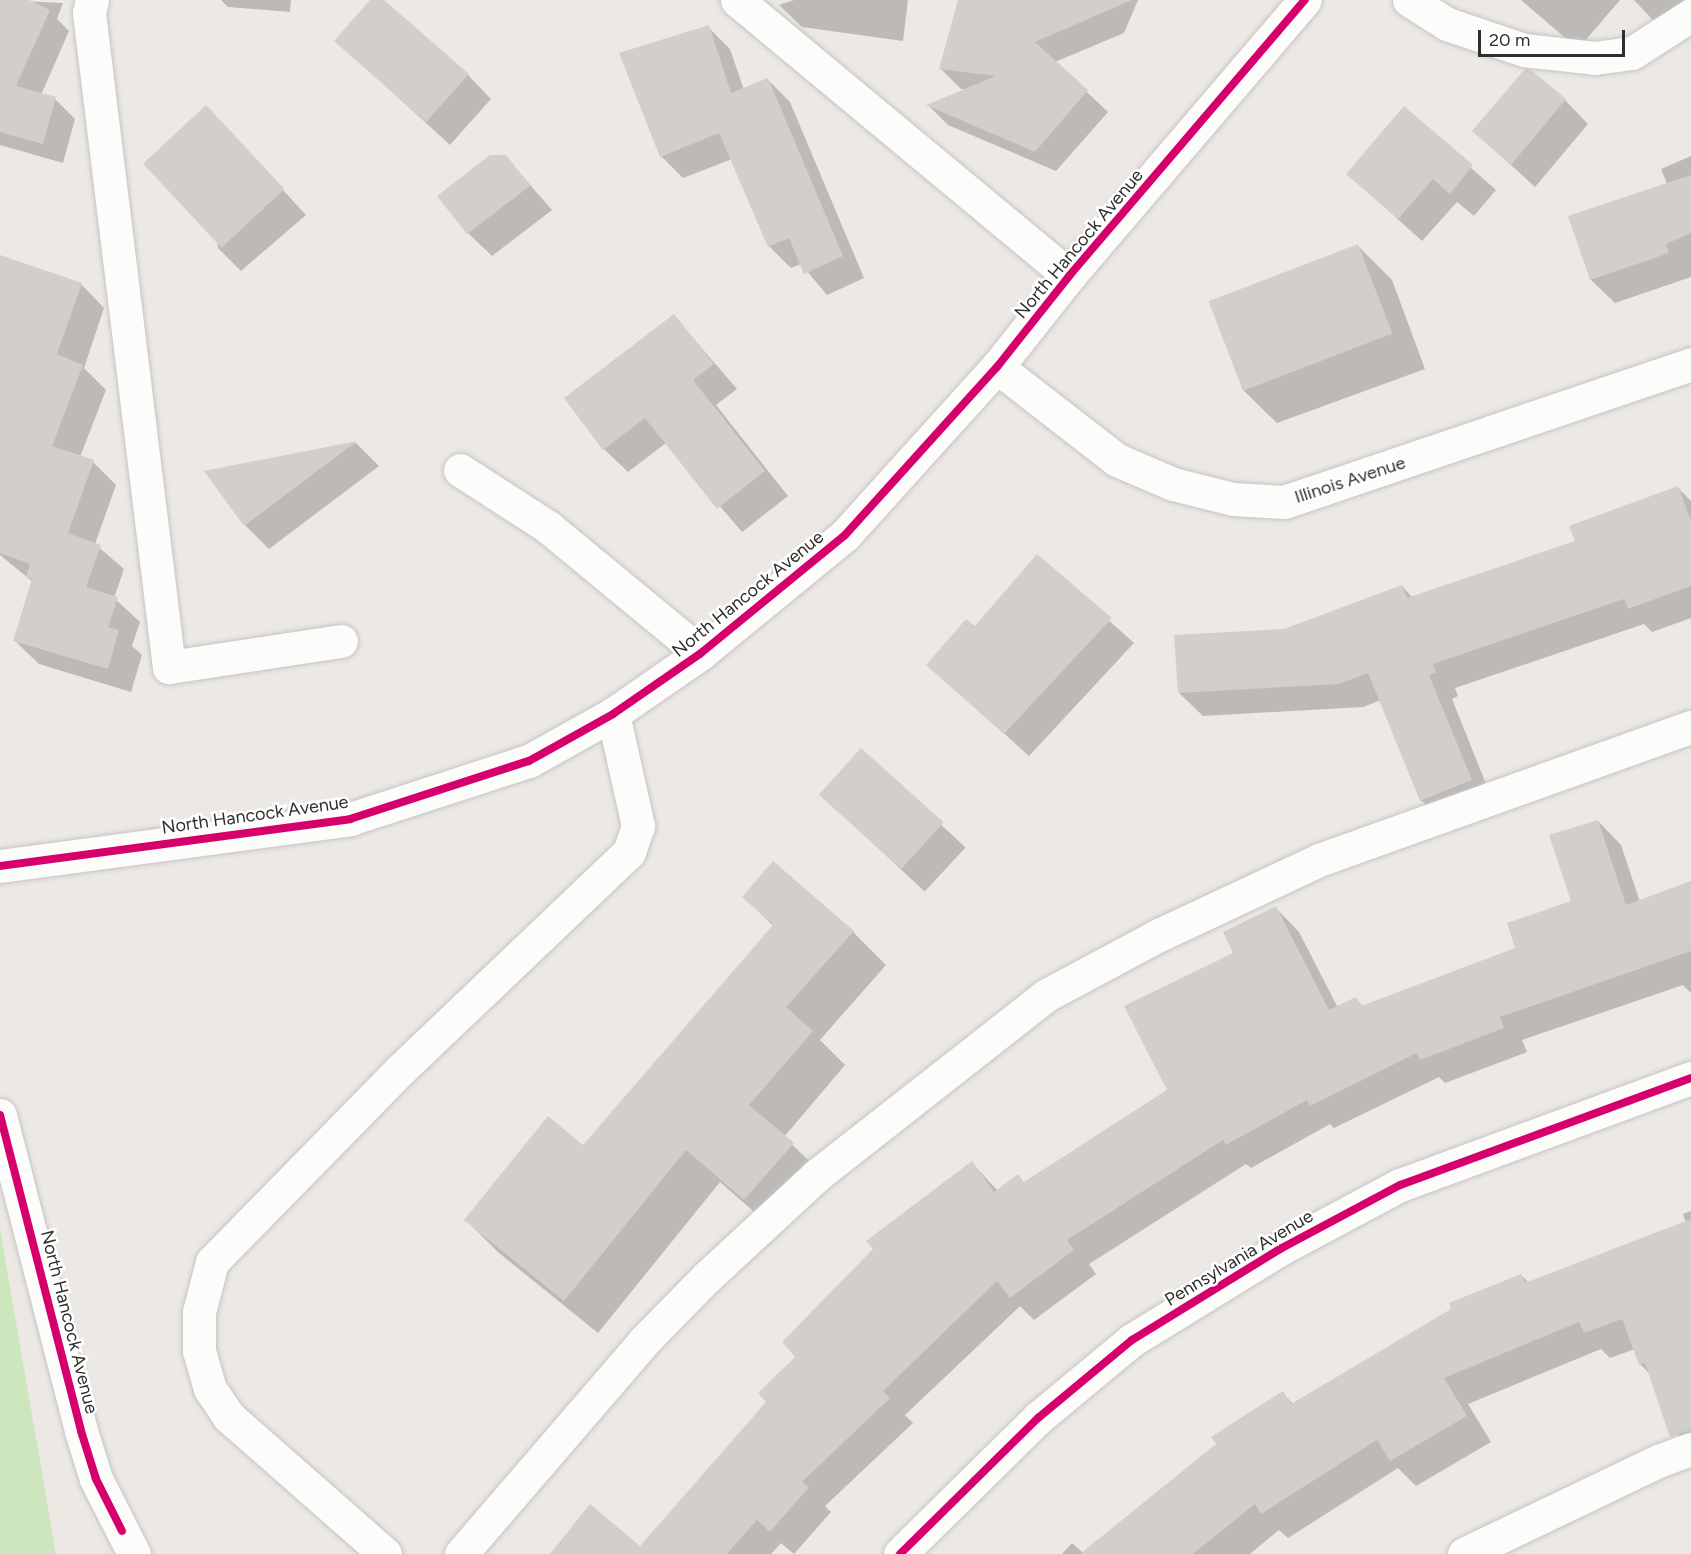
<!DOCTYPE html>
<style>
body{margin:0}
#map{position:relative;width:1691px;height:1554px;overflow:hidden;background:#ece8e4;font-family:Figtree,sans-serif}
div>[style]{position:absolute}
.green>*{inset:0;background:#cee6be}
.shadow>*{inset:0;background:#0003;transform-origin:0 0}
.building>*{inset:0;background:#d1cecb;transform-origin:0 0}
.roads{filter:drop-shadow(0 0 2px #c5c4c5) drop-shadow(0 0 2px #c5c4c5)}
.minor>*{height:33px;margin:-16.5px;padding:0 16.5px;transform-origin:16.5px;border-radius:16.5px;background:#fcfcfb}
.cycleway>*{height:8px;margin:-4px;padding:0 4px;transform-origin:4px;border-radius:4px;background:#d6006c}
span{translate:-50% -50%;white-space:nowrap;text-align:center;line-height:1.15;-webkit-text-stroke:5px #fff;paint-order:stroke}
.street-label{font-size:18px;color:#2e2e2e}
.scale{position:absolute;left:1478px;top:30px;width:147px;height:27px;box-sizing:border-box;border:3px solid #2e2e2e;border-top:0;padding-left:8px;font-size:18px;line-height:21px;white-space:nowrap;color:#2e2e2e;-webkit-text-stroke:4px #fff;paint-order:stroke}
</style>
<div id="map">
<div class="green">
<div style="clip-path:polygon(0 1229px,56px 1554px,0 1554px)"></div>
</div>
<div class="shadow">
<div style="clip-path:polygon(0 0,63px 3px,57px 19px,69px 31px,41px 95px,55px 99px,75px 119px,63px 163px,0 145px)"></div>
<div style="clip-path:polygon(221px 0,291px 0,290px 12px,228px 7px)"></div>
<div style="clip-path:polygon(794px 0,908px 0,903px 41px,802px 27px,779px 5px)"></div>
<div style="clip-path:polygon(960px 0,1138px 0,1124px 33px,1055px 62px,1108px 112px,1056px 171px,948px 125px,929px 106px,967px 90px,961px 89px,941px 69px)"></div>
<div style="clip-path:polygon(1521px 0,1620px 0,1578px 49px)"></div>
<div style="clip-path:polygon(1634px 0,1691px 0,1668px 36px)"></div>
<div style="clip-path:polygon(708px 27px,730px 49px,744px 90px,768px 80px,790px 102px,864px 278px,827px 295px,801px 264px,791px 268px,769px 246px,732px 159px,683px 178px,661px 156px)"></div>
<div style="clip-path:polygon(343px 47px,468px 75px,491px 99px,450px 145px)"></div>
<div style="clip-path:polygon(1565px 100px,1588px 124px,1535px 187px,1474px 131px)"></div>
<div style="clip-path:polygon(206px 107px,306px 215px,241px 271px,218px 248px)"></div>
<div style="clip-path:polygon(1404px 109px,1496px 190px,1474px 216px,1457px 202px,1422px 241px,1348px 174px)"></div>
<div style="clip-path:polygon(505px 156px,552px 210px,492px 256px,468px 233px)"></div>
<div style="clip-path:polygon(1691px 156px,1691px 277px,1615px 303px,1591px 280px,1570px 217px,1667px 184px,1661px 169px)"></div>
<div style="clip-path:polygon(1358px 246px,1392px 280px,1425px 369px,1277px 423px,1242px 389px)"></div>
<div style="clip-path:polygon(0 257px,81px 284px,104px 308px,84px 368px,106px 390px,80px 457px,93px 462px,116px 485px,95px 544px,124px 569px,114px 598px,140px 622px,132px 646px,142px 655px,131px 692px,39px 664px,15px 641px,33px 582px,0 555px)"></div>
<div style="clip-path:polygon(674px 316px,737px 389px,716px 405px,788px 496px,742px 532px,666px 443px,628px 472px,604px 449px)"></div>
<div style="clip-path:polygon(356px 443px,379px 466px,269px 549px,245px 525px,207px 472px)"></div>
<div style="clip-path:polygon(1677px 487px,1691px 501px,1691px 618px,1652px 632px,1644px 624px,1455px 688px,1458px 696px,1452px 699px,1494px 804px,1445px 823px,1421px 800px,1381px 700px,1363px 707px,1203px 716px,1179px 693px,1284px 631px,1402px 586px,1413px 598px,1577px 542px)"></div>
<div style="clip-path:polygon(1037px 556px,1134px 643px,1029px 756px,928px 665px,975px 628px)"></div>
<div style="left:861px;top:750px;width:143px;height:60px;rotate:43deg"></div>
<div style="clip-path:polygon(1598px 821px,1621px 845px,1640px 902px,1691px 882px,1691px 993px,1683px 985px,1522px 1040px,1527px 1052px,1445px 1083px,1439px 1077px,1334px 1128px,1330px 1124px,1251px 1168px,1246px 1164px,1089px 1264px,1096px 1274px,1034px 1320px,1020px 1306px,905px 1415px,913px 1423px,825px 1506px,831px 1512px,794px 1554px,781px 1543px,771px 1554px,551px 1554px,640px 1548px,768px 1402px,797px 1357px,972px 1163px,998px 1191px,1025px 1184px,1169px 1090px,1235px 954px,1276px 908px,1299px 932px,1338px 1008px,1356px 999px,1363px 1007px,1517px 949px,1573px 902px)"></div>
<div style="clip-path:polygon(744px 897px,853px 932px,886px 965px,820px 1040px,845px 1065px,784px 1137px,826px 1177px,778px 1233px,720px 1182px,598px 1333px,499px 1253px,466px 1220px,583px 1147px,774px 927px)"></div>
<div style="clip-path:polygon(1691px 1211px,1691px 1448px,1667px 1424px,1651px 1375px,1640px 1364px,1635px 1349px,1610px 1358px,1601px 1349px,1468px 1404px,1491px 1442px,1416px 1486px,1398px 1468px,1288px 1538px,1279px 1530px,1250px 1554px,1062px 1554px,1072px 1543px,1083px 1553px,1283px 1393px,1293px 1404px,1521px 1275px,1529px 1283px,1686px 1223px,1683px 1214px)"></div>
</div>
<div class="building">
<div style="clip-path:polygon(0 0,29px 0,50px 10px,16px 86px,56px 97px,43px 144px,0 132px)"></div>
<div style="clip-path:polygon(370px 0,384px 0,469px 74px,426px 122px,334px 41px)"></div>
<div style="clip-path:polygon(958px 0,1132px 0,1035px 42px,1088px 90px,1035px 152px,926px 105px,996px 76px,939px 69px)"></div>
<div style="clip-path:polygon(709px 25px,731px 93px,768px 78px,843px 256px,804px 274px,789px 238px,768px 247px,719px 133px,660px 157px,619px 53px)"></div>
<div style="clip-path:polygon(1525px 69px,1531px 70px,1566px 99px,1511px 165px,1472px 131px)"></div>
<div style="left:206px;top:105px;width:115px;height:86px;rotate:47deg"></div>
<div style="clip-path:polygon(1404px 106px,1473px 165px,1450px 194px,1433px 179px,1398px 219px,1346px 174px)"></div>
<div style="clip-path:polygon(490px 155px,506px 155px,530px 186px,467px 234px,437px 196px)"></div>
<div style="clip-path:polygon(1691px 175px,1691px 233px,1666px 244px,1669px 253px,1590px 280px,1568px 216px)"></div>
<div style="left:1358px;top:244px;width:96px;height:160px;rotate:69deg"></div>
<div style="clip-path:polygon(0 255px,82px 283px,57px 354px,83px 365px,52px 446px,94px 460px,68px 533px,101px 545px,86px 587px,118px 597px,108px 627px,119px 630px,108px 669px,13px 641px,32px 579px,26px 577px,30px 564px,0 553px)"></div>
<div style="clip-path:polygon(674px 314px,714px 364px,693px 380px,765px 471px,717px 509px,645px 418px,603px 450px,564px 398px)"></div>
<div style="clip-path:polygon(357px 441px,244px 526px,204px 471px)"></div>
<div style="clip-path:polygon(1678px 486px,1691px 521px,1691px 586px,1628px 609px,1624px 599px,1433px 664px,1436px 673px,1429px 675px,1472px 780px,1420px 801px,1368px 673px,1339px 684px,1178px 693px,1174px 635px,1284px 629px,1402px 585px,1407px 598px,1575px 541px,1569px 526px)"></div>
<div style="clip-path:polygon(1037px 554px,1112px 618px,1004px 734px,926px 665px,966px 619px,975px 626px)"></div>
<div style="left:861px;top:748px;width:111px;height:63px;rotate:42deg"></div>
<div style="clip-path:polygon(1598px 820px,1626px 905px,1691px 881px,1691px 951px,1500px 1017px,1504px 1028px,1420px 1060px,1417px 1053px,1310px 1106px,1307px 1100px,1226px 1145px,1223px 1140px,1067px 1240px,1074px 1250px,1010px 1298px,997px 1281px,883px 1391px,890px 1398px,802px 1482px,809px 1487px,770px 1532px,757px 1520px,727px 1554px,550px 1554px,590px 1504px,640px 1546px,766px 1402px,758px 1393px,795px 1357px,782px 1342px,873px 1249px,866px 1241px,972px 1161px,994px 1192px,1018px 1174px,1024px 1182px,1167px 1090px,1124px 1006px,1233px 953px,1223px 932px,1276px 906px,1329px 1010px,1356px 997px,1361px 1006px,1515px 948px,1507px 923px,1571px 901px,1549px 835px)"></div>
<div style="clip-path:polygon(773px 861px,854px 931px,786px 1007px,813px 1031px,749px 1105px,794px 1143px,744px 1200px,686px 1150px,564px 1301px,464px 1220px,548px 1116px,583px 1145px,773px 925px,742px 897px)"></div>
<div style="clip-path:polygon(1691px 1219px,1691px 1431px,1670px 1437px,1645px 1363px,1639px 1365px,1622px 1319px,1584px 1333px,1579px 1322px,1444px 1378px,1467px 1416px,1390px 1461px,1377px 1440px,1261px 1514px,1255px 1504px,1193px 1554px,1080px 1554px,1216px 1444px,1211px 1437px,1283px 1391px,1291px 1404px,1451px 1309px,1449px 1303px,1521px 1274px,1525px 1283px)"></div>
</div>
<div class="roads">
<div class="minor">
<div style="left:92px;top:0;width:13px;rotate:103deg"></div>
<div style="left:89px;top:13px;width:659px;rotate:83.03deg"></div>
<div style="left:169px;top:667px;width:174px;rotate:-8.6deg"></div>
<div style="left:737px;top:0;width:432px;rotate:39.7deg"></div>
<div style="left:1409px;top:0;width:45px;rotate:32.3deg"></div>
<div style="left:1447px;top:24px;width:81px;rotate:18.7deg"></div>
<div style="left:1524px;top:50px;width:71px;rotate:6.4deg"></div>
<div style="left:1595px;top:58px;width:37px;rotate:-8deg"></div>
<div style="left:1632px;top:53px;width:70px;rotate:-32.8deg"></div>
<div style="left:997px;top:367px;width:152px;rotate:37.8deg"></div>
<div style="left:1117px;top:460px;width:61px;rotate:23.2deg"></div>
<div style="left:1173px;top:484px;width:62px;rotate:14deg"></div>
<div style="left:1233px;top:499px;width:51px;rotate:3.4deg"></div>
<div style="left:1284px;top:502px;width:430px;rotate:-18.7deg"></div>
<div style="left:460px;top:470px;width:105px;rotate:32.9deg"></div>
<div style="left:548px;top:527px;width:198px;rotate:39.5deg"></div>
<div style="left:0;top:866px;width:353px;rotate:-7.6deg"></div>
<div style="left:350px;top:819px;width:188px;rotate:-18deg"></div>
<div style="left:529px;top:761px;width:96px;rotate:-29.2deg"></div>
<div style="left:613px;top:714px;width:107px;rotate:-34.7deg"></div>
<div style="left:701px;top:653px;width:186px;rotate:-39.3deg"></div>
<div style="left:845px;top:535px;width:227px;rotate:-47.9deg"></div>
<div style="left:997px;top:367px;width:116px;rotate:-51.6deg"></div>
<div style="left:1069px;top:276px;width:363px;rotate:-49.5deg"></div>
<div style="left:0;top:1115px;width:326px;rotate:75.6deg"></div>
<div style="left:81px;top:1431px;width:50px;rotate:72.6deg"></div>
<div style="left:96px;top:1479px;width:84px;rotate:63.1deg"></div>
<div style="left:385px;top:1554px;width:208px;rotate:-138.7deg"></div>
<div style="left:229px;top:1417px;width:34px;rotate:-124deg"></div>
<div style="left:210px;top:1389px;width:40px;rotate:-106deg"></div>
<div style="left:199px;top:1351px;width:39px;rotate:-90deg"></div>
<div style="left:199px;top:1312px;width:52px;rotate:-75.4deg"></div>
<div style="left:212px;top:1262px;width:266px;rotate:-45.6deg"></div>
<div style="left:398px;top:1072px;width:319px;rotate:-43.6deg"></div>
<div style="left:629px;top:852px;width:28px;rotate:-71deg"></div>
<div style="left:638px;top:826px;width:115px;rotate:-102.6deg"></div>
<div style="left:461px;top:1554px;width:281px;rotate:-49.3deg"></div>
<div style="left:644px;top:1341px;width:90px;rotate:-45.5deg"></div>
<div style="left:707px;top:1277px;width:150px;rotate:-42.8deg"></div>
<div style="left:817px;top:1175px;width:290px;rotate:-38.1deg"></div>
<div style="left:1045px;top:996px;width:129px;rotate:-28.2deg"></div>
<div style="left:1159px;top:935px;width:177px;rotate:-25.1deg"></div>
<div style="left:1319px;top:860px;width:395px;rotate:-19.7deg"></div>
<div style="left:900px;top:1554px;width:194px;rotate:-44.6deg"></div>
<div style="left:1038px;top:1418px;width:122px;rotate:-39.7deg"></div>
<div style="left:1132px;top:1340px;width:174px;rotate:-31.6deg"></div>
<div style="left:1280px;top:1249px;width:136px;rotate:-28.1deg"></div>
<div style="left:1400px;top:1185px;width:310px;rotate:-20.2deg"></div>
<div style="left:1464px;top:1554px;width:215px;rotate:-25.6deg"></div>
<div style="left:1658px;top:1461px;width:35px;rotate:-20deg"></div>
</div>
</div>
<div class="cycleway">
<div style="left:0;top:866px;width:353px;rotate:-7.6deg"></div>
<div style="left:350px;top:819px;width:188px;rotate:-18deg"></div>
<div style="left:529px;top:761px;width:96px;rotate:-29.2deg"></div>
<div style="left:613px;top:714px;width:107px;rotate:-34.7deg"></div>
<div style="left:701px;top:653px;width:186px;rotate:-39.3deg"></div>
<div style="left:845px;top:535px;width:227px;rotate:-47.9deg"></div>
<div style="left:997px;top:367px;width:116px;rotate:-51.6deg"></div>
<div style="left:1069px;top:276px;width:363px;rotate:-49.5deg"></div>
<div style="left:0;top:1115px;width:326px;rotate:75.6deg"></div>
<div style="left:81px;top:1431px;width:50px;rotate:72.6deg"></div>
<div style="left:96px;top:1479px;width:58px;rotate:63.4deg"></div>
<div style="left:900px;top:1554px;width:194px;rotate:-44.6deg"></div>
<div style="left:1038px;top:1418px;width:122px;rotate:-39.7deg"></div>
<div style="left:1132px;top:1340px;width:174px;rotate:-31.6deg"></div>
<div style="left:1280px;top:1249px;width:136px;rotate:-28.1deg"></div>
<div style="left:1400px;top:1185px;width:310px;rotate:-20.2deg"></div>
</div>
<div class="street-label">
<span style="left:1079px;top:244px;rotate:-50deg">North Hancock Avenue</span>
<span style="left:1350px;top:480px;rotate:-18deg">Illinois Avenue</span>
<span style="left:748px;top:594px;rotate:-39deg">North Hancock Avenue</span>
<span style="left:255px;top:815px;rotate:-8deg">North Hancock Avenue</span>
<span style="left:1239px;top:1258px;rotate:-31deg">Pennsylvania Avenue</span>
<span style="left:69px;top:1322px;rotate:76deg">North Hancock Avenue</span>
</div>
<div class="scale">20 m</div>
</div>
